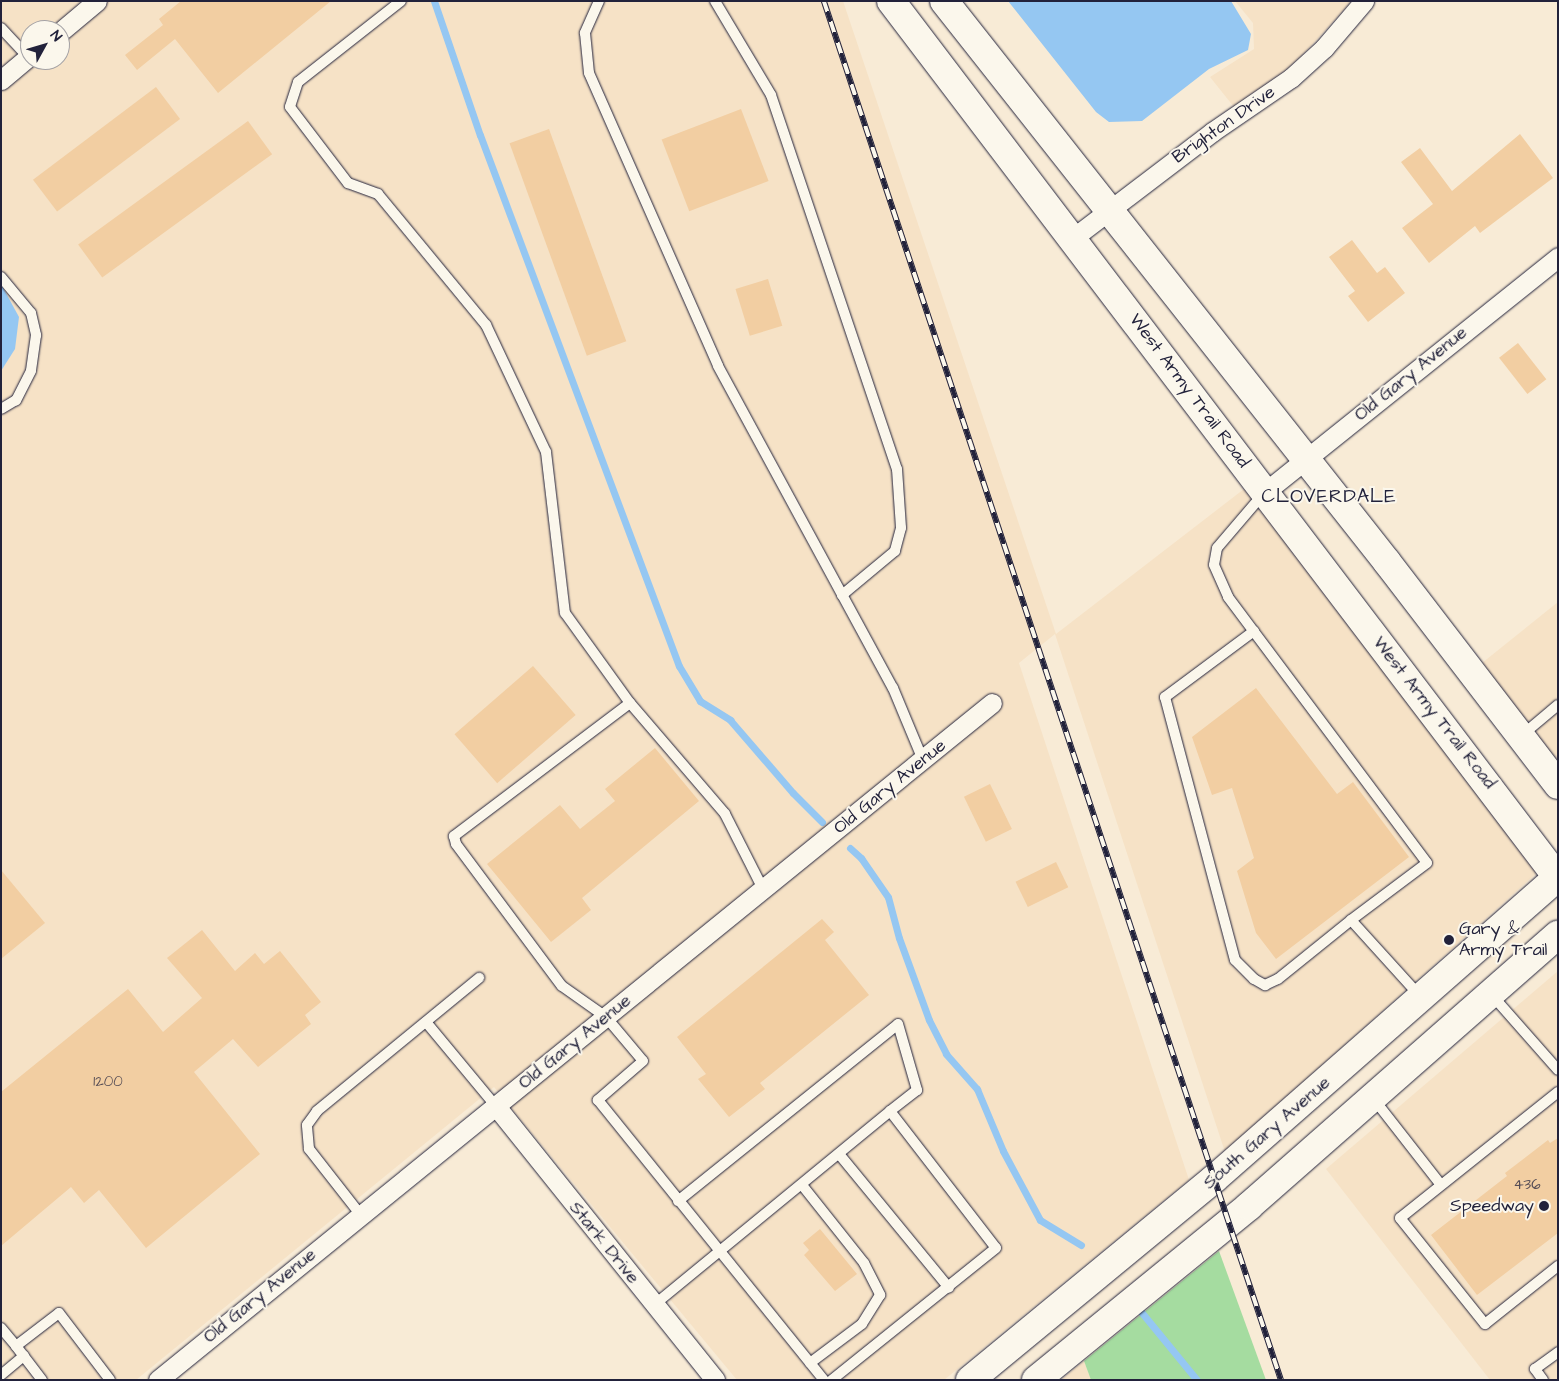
<!DOCTYPE html>
<style>
body{margin:0}
#map{position:relative;width:1559px;height:1381px;overflow:hidden;background:#f8ebd6;font-family:"Architects Daughter",sans-serif}
div>[style]{position:absolute}
.built>*{inset:0;background:#f6e2c6}
.green>*{inset:0;background:#a5dca0}
.water>*{inset:0;background:#95c7f2}
.stream>*{height:7px;margin:-3.5px;padding:0 3.5px;transform-origin:3.5px;border-radius:3.5px;background:#95c7f2}
.building>*{inset:0;background:#f2cea2;transform-origin:0 0}
.roads{filter:drop-shadow(0 0 1px #22223b) drop-shadow(0 0 1px #22223b)}
.lane>*{height:10px;margin:-5px;padding:0 5px;transform-origin:5px;border-radius:5px;background:#fbf7ec}
.street>*{height:19px;margin:-9.5px;padding:0 9.5px;transform-origin:9.5px;border-radius:9.5px;background:#fbf7ec}
.secondary>*{height:28px;margin:-14px;padding:0 14px;transform-origin:14px;border-radius:14px;background:#fbf7ec}
.rail>*{height:5.5px;margin-top:-2.75px;transform-origin:0;background:repeating-linear-gradient(90deg,#fbf7ec 0 11px,#22223b 0 22px);box-sizing:border-box;border-block:1px solid #22223b}
.dots>*{width:14px;height:14px;translate:-50% -50%;box-sizing:border-box;border:2px solid #fbf7ec;border-radius:50%}
span{translate:-50% -50%;white-space:nowrap;text-align:center;line-height:1.15;-webkit-text-stroke:4px #fbf7ec;paint-order:stroke}
.number-label{font-size:15px;color:#564d55}
.number-label span{-webkit-text-stroke-width:0}
.street-label{font-size:18px;color:#22223b}
.poi-label{font-size:18px;color:#22223b}
.left{translate:0 -50%;text-align:left}
.right{translate:-100% -50%;text-align:right}
.neighbourhood-label{font-size:19px;color:#22223b;letter-spacing:1px}
.frame{position:absolute;inset:0;border:2px solid #22223b;pointer-events:none}
.north{position:absolute;left:20px;top:20px;width:50px;height:50px;box-sizing:border-box;background:#fbf7ec;border:1px solid #a4a2a5;border-radius:50%;rotate:51deg;font-size:14px;font-weight:700;line-height:20px;text-align:center;color:#22223b}
.north::after{content:'';display:block;margin:auto;width:18px;height:22px;background:#22223b;clip-path:polygon(50% 0,100% 100%,50% 72%,0 100%)}
</style>
<div id="map">
<div class="built">
<div style="clip-path:polygon(evenodd,1px 1px,843px 1px,1056px 634px,1244px 489px,1541px 869px,1225px 1152px,1055px 634px,1019px 663px,1189px 1180px,944px 1380px,737px 1380px,494px 1087px,136px 1380px,1px 1380px,1px 1px,30px 30px,60px 30px,60px 60px,30px 60px,30px 30px)"></div>
<div style="clip-path:polygon(1235px 1px,1352px 1px,1285px 74px,1234px 107px,1210px 77px,1254px 49px,1253px 23px)"></div>
<div style="clip-path:polygon(1558px 602px,1558px 767px,1477px 667px)"></div>
<div style="clip-path:polygon(1558px 971px,1558px 1380px,1490px 1380px,1326px 1169px)"></div>
<div style="clip-path:polygon(1084px 1361px,1091px 1380px,1061px 1380px)"></div>
</div>
<div class="green">
<div style="clip-path:polygon(1219px 1251px,1266px 1380px,1091px 1380px,1084px 1361px)"></div>
</div>
<div class="water">
<div style="clip-path:polygon(1008px 1px,1231px 1px,1251px 34px,1248px 50px,1209px 69px,1142px 121px,1109px 122px,1096px 112px)"></div>
<div style="clip-path:polygon(1px 284px,19px 317px,15px 349px,1px 371px)"></div>
</div>
<div class="stream">
<div style="left:434px;top:1px;width:142px;rotate:71.1deg"></div>
<div style="left:480px;top:135px;width:567px;rotate:69.46deg"></div>
<div style="left:679px;top:666px;width:41px;rotate:59deg"></div>
<div style="left:700px;top:701px;width:36px;rotate:32deg"></div>
<div style="left:730px;top:720px;width:96px;rotate:49.2deg"></div>
<div style="left:793px;top:793px;width:41px;rotate:45deg"></div>
<div style="left:850px;top:848px;width:15px;rotate:42deg"></div>
<div style="left:861px;top:858px;width:47px;rotate:55.3deg"></div>
<div style="left:888px;top:897px;width:42px;rotate:75deg"></div>
<div style="left:899px;top:938px;width:87px;rotate:69.9deg"></div>
<div style="left:929px;top:1020px;width:38px;rotate:63deg"></div>
<div style="left:946px;top:1054px;width:47px;rotate:48.5deg"></div>
<div style="left:977px;top:1089px;width:67px;rotate:67.2deg"></div>
<div style="left:1003px;top:1151px;width:78px;rotate:61.8deg"></div>
<div style="left:1040px;top:1220px;width:48px;rotate:31.4deg"></div>
<div style="left:1138px;top:1308px;width:93px;rotate:50.7deg"></div>
</div>
<div class="building">
<div style="clip-path:polygon(181px 1px,331px 1px,218px 93px,175px 39px,137px 70px,125px 55px,163px 25px,159px 19px)"></div>
<div style="left:156px;top:87px;width:40px;height:154px;rotate:53deg"></div>
<div style="left:741px;top:109px;width:77px;height:85px;rotate:69deg"></div>
<div style="left:248px;top:121px;width:41px;height:210px;rotate:54deg"></div>
<div style="left:549px;top:129px;width:226px;height:42px;rotate:70deg"></div>
<div style="clip-path:polygon(1520px 134px,1553px 178px,1480px 233px,1475px 226px,1429px 263px,1402px 228px,1433px 204px,1401px 162px,1420px 148px,1452px 191px)"></div>
<div style="clip-path:polygon(1352px 240px,1377px 273px,1385px 267px,1405px 293px,1368px 322px,1348px 296px,1355px 291px,1329px 257px)"></div>
<div style="left:768px;top:279px;width:49px;height:34px;rotate:73deg"></div>
<div style="left:1518px;top:343px;width:46px;height:24px;rotate:52deg"></div>
<div style="left:533px;top:666px;width:65px;height:104px;rotate:49deg"></div>
<div style="clip-path:polygon(1256px 688px,1337px 794px,1353px 782px,1409px 857px,1276px 959px,1256px 933px,1237px 871px,1254px 858px,1232px 788px,1212px 795px,1192px 737px)"></div>
<div style="clip-path:polygon(655px 748px,699px 801px,582px 898px,591px 910px,551px 942px,487px 864px,560px 805px,580px 829px,615px 801px,605px 789px)"></div>
<div style="left:990px;top:784px;width:50px;height:29px;rotate:64deg"></div>
<div style="left:1056px;top:862px;width:28px;height:45px;rotate:64deg"></div>
<div style="clip-path:polygon(1px 870px,45px 923px,1px 959px)"></div>
<div style="clip-path:polygon(822px 919px,834px 932px,825px 940px,869px 995px,760px 1083px,765px 1089px,729px 1117px,698px 1079px,706px 1074px,677px 1037px)"></div>
<div style="clip-path:polygon(202px 930px,235px 971px,255px 953px,264px 964px,280px 951px,321px 1002px,305px 1015px,311px 1024px,258px 1067px,233px 1039px,194px 1072px,260px 1154px,146px 1248px,99px 1190px,84px 1203px,71px 1187px,1px 1246px,1px 1092px,128px 989px,163px 1032px,202px 998px,167px 958px)"></div>
<div style="clip-path:polygon(1558px 1138px,1558px 1233px,1477px 1295px,1431px 1235px,1507px 1176px,1505px 1173px,1548px 1140px,1550px 1143px)"></div>
<div style="clip-path:polygon(820px 1229px,857px 1274px,835px 1291px,804px 1255px,809px 1250px,803px 1243px)"></div>
</div>
<div class="roads">
<div class="lane">
<div style="left:401px;top:1px;width:131px;rotate:141.8deg"></div>
<div style="left:298px;top:82px;width:26px;rotate:108deg"></div>
<div style="left:290px;top:107px;width:96px;rotate:52.7deg"></div>
<div style="left:348px;top:183px;width:32px;rotate:20deg"></div>
<div style="left:378px;top:194px;width:170px;rotate:50.5deg"></div>
<div style="left:486px;top:325px;width:140px;rotate:64.7deg"></div>
<div style="left:546px;top:452px;width:162px;rotate:83.3deg"></div>
<div style="left:565px;top:613px;width:111px;rotate:54.2deg"></div>
<div style="left:630px;top:703px;width:146px;rotate:49.4deg"></div>
<div style="left:725px;top:814px;width:84px;rotate:63.1deg"></div>
<div style="left:599px;top:1px;width:35px;rotate:114deg"></div>
<div style="left:585px;top:33px;width:40px;rotate:84.3deg"></div>
<div style="left:589px;top:73px;width:320px;rotate:66.2deg"></div>
<div style="left:718px;top:366px;width:366px;rotate:61.5deg"></div>
<div style="left:893px;top:688px;width:78px;rotate:67.4deg"></div>
<div style="left:715px;top:1px;width:109px;rotate:59.2deg"></div>
<div style="left:771px;top:95px;width:395px;rotate:71.4deg"></div>
<div style="left:897px;top:469px;width:59px;rotate:86.1deg"></div>
<div style="left:901px;top:528px;width:24px;rotate:105deg"></div>
<div style="left:895px;top:551px;width:69px;rotate:140.3deg"></div>
<div style="left:1px;top:28px;width:40px;rotate:47deg"></div>
<div style="left:1px;top:277px;width:47px;rotate:50.2deg"></div>
<div style="left:31px;top:313px;width:23px;rotate:77deg"></div>
<div style="left:36px;top:335px;width:36px;rotate:98deg"></div>
<div style="left:31px;top:371px;width:33px;rotate:117deg"></div>
<div style="left:16px;top:400px;width:17px;rotate:149deg"></div>
<div style="left:1264px;top:493px;width:72px;rotate:130.5deg"></div>
<div style="left:1217px;top:548px;width:17px;rotate:100deg"></div>
<div style="left:1214px;top:565px;width:35px;rotate:66deg"></div>
<div style="left:1228px;top:597px;width:332px;rotate:53.2deg"></div>
<div style="left:1427px;top:863px;width:95px;rotate:143.1deg"></div>
<div style="left:1351px;top:920px;width:103px;rotate:47.8deg"></div>
<div style="left:1254px;top:631px;width:111px;rotate:143.4deg"></div>
<div style="left:1165px;top:697px;width:272px;rotate:75.1deg"></div>
<div style="left:1235px;top:960px;width:27px;rotate:45deg"></div>
<div style="left:1254px;top:979px;width:13px;rotate:29deg"></div>
<div style="left:1265px;top:985px;width:14px;rotate:-25deg"></div>
<div style="left:1278px;top:979px;width:94px;rotate:-38.9deg"></div>
<div style="left:630px;top:703px;width:221px;rotate:142.9deg"></div>
<div style="left:454px;top:836px;width:8px;rotate:76deg"></div>
<div style="left:456px;top:844px;width:177px;rotate:53.3deg"></div>
<div style="left:562px;top:986px;width:54px;rotate:35.2deg"></div>
<div style="left:606px;top:1017px;width:57px;rotate:49.9deg"></div>
<div style="left:643px;top:1061px;width:60px;rotate:139.1deg"></div>
<div style="left:598px;top:1100px;width:360px;rotate:51.1deg"></div>
<div style="left:1521px;top:736px;width:48px;rotate:-40deg"></div>
<div style="left:1491px;top:994px;width:101px;rotate:48.6deg"></div>
<div style="left:426px;top:1022px;width:108px;rotate:50.3deg"></div>
<div style="left:1558px;top:1092px;width:202px;rotate:141.4deg"></div>
<div style="left:1400px;top:1218px;width:136px;rotate:51.3deg"></div>
<div style="left:1485px;top:1324px;width:93px;rotate:-38.5deg"></div>
<div style="left:1373px;top:1098px;width:110px;rotate:52deg"></div>
<div style="left:839px;top:1154px;width:173px;rotate:50.6deg"></div>
<div style="left:802px;top:1185px;width:100px;rotate:51.5deg"></div>
<div style="left:864px;top:1263px;width:36px;rotate:63deg"></div>
<div style="left:880px;top:1295px;width:34px;rotate:122deg"></div>
<div style="left:862px;top:1324px;width:65px;rotate:143.1deg"></div>
<div style="left:678px;top:1201px;width:282px;rotate:-38.8deg"></div>
<div style="left:898px;top:1024px;width:69px;rotate:73.9deg"></div>
<div style="left:917px;top:1090px;width:34px;rotate:142deg"></div>
<div style="left:360px;top:1214px;width:83px;rotate:-128.1deg"></div>
<div style="left:309px;top:1149px;width:24px;rotate:-95deg"></div>
<div style="left:307px;top:1125px;width:17px;rotate:-54deg"></div>
<div style="left:317px;top:1111px;width:210px;rotate:-39.4deg"></div>
<div style="left:654px;top:1305px;width:306px;rotate:-39.4deg"></div>
<div style="left:890px;top:1111px;width:173px;rotate:52.3deg"></div>
<div style="left:996px;top:1248px;width:211px;rotate:141.2deg"></div>
<div style="left:1px;top:1328px;width:23px;rotate:50deg"></div>
<div style="left:1px;top:1375px;width:30px;rotate:-40deg"></div>
<div style="left:42px;top:1380px;width:43px;rotate:-127.4deg"></div>
<div style="left:16px;top:1346px;width:54px;rotate:-37.5deg"></div>
<div style="left:59px;top:1313px;width:84px;rotate:52.7deg"></div>
<div style="left:1543px;top:1380px;width:14px;rotate:-126deg"></div>
<div style="left:1535px;top:1369px;width:29px;rotate:-36deg"></div>
</div>
<div class="street">
<div style="left:60px;top:32px;width:48px;rotate:-40deg"></div>
<div style="left:1px;top:80px;width:38px;rotate:-40deg"></div>
<div style="left:1073px;top:238px;width:175px;rotate:-37.3deg"></div>
<div style="left:1212px;top:132px;width:96px;rotate:-34.4deg"></div>
<div style="left:1291px;top:78px;width:45px;rotate:-42.3deg"></div>
<div style="left:1324px;top:48px;width:62px;rotate:-49.6deg"></div>
<div style="left:1265px;top:492px;width:376px;rotate:-38.7deg"></div>
<div style="left:495px;top:1105px;width:352px;rotate:51.3deg"></div>
<div style="left:158px;top:1380px;width:1074px;rotate:-39.07deg"></div>
</div>
<div class="secondary">
<div style="left:891px;top:1px;width:1102px;rotate:52.75deg"></div>
<div style="left:944px;top:1px;width:715px;rotate:51.7deg"></div>
<div style="left:1387px;top:562px;width:281px;rotate:52.5deg"></div>
<div style="left:970px;top:1380px;width:316px;rotate:-39.5deg"></div>
<div style="left:1214px;top:1179px;width:458px;rotate:-41.3deg"></div>
<div style="left:1036px;top:1380px;width:275px;rotate:-39.2deg"></div>
<div style="left:1249px;top:1206px;width:411px;rotate:-41.3deg"></div>
</div>
</div>
<div class="rail">
<div style="left:824px;top:1px;width:1453px;rotate:71.66deg"></div>
</div>
<div class="dots">
<div style="left:1449px;top:940px;background:#22223b"></div>
<div style="left:1544px;top:1206px;background:#22223b"></div>
</div>
<div class="number-label">
<span style="left:108px;top:1082px">1200</span>
<span style="left:1527px;top:1185px">436</span>
</div>
<div class="street-label">
<span style="left:1224px;top:125px;rotate:-35deg">Brighton Drive</span>
<span style="left:1411px;top:374px;rotate:-39deg">Old Gary Avenue</span>
<span style="left:1189px;top:391px;rotate:53deg">West Army Trail Road</span>
<span style="left:1434px;top:713px;rotate:52deg">West Army Trail Road</span>
<span style="left:890px;top:787px;rotate:-39deg">Old Gary Avenue</span>
<span style="left:575px;top:1042px;rotate:-39deg">Old Gary Avenue</span>
<span style="left:1267px;top:1133px;rotate:-41deg">South Gary Avenue</span>
<span style="left:604px;top:1243px;rotate:51deg">Stark Drive</span>
<span style="left:260px;top:1296px;rotate:-39deg">Old Gary Avenue</span>
</div>
<div class="poi-label">
<span class="left" style="left:1459px;top:940px">Gary &amp;<br>Army Trail</span>
<span class="right" style="left:1534px;top:1206px">Speedway</span>
</div>
<div class="neighbourhood-label">
<span style="left:1329px;top:497px">CLOVERDALE</span>
</div>
<div class="frame"></div>
<div class="north">N</div>
</div>
